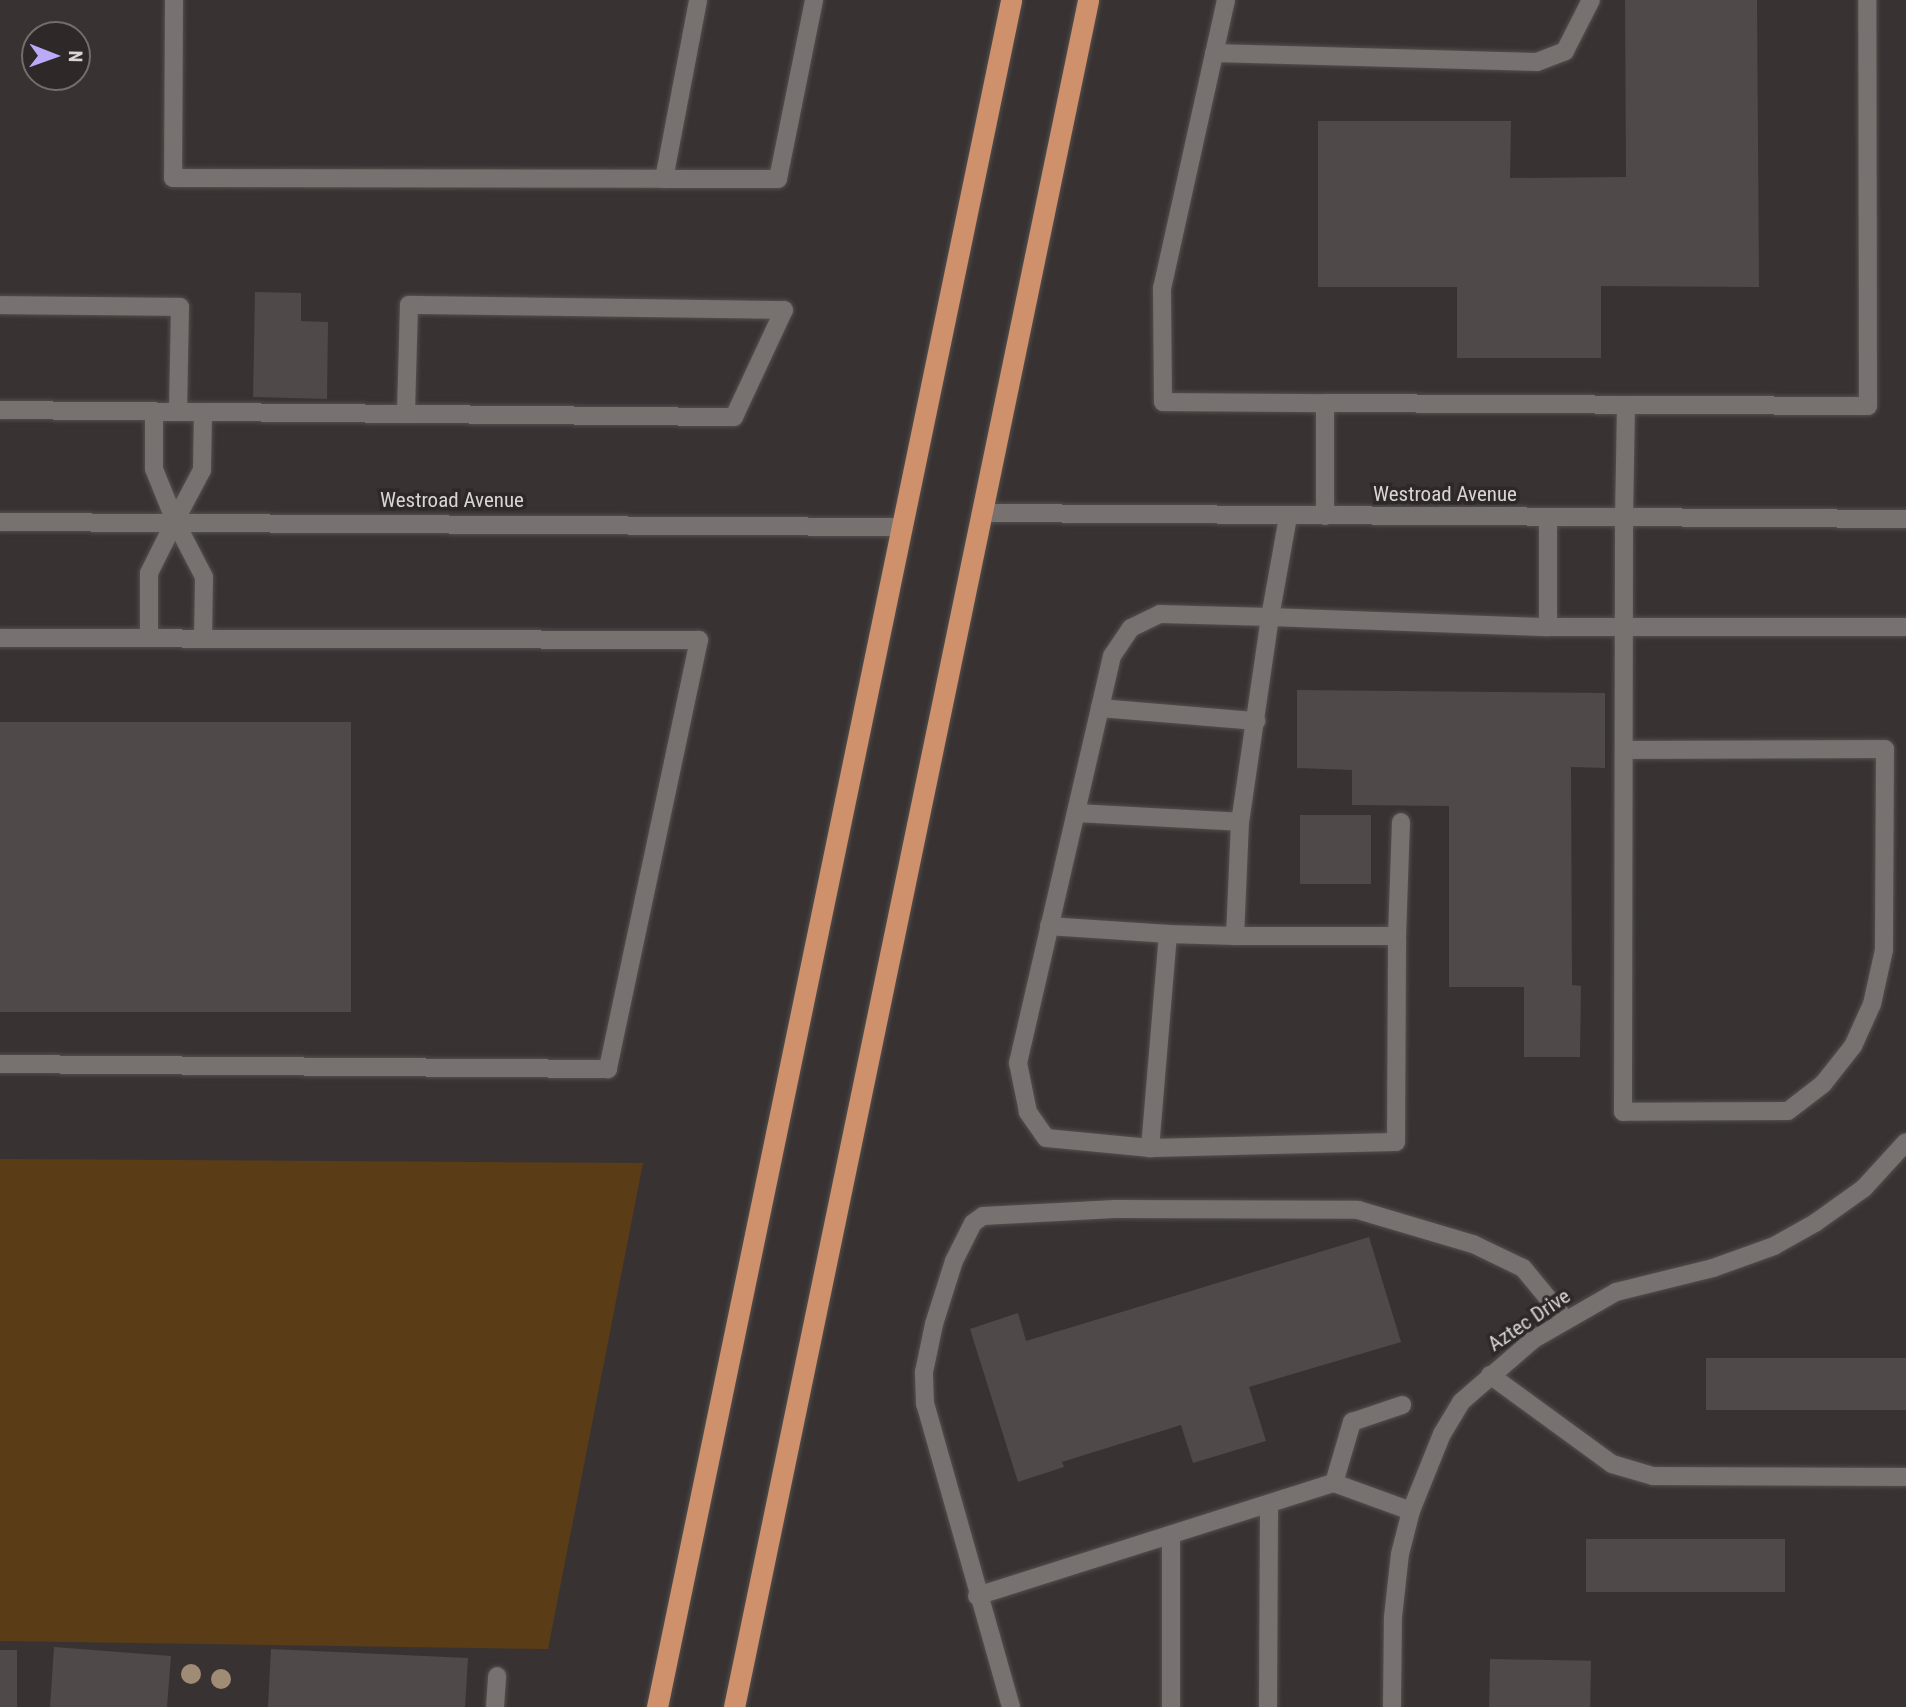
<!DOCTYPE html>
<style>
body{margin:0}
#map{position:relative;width:1906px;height:1707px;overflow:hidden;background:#383332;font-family:"Roboto Condensed",sans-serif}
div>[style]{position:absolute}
.green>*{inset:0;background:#5a3d16}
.building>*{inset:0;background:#4f494a;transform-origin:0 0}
.roads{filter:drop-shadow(0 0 2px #534f4e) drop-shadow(0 0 2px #534f4e)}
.lane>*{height:18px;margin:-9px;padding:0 9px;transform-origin:9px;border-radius:9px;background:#777170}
.street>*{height:18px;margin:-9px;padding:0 9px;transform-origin:9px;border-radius:9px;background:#777170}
.highway>*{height:21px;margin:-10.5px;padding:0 10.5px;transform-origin:10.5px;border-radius:10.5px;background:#cf916c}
.trees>*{width:20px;height:20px;margin:-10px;border-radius:50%;background:#a08b75}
span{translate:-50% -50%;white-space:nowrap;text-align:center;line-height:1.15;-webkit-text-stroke:7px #2e2928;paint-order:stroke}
.street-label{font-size:21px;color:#d9d5d5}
.north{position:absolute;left:21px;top:21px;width:70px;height:70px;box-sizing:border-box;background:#2e2928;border:2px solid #726e6d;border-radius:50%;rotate:91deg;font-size:19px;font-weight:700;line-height:28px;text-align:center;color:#d9d5d5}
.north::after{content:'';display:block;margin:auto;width:24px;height:32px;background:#b9abf7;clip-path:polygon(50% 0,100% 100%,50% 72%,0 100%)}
</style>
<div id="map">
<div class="green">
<div style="clip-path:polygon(0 1159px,643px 1163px,548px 1649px,0 1641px)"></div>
</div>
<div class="building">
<div style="clip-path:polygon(1625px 0,1757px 0,1759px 287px,1601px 286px,1601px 358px,1457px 358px,1457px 287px,1318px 287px,1318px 121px,1511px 121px,1510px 178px,1626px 177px)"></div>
<div style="clip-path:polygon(255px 292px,301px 293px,301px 321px,328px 322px,327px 399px,253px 397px)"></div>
<div style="clip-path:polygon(1297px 690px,1605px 693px,1605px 768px,1571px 767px,1572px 985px,1581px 986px,1580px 1057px,1524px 1057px,1524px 987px,1449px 987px,1449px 806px,1352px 805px,1352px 770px,1297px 768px)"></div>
<div style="left:0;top:722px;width:351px;height:290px"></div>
<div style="left:1300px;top:815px;width:71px;height:69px"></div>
<div style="clip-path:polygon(1369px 1237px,1401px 1342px,1249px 1387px,1266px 1441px,1193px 1463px,1181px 1425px,1062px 1462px,1064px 1467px,1018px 1482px,970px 1329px,1018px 1313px,1026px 1341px)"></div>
<div style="left:1706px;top:1358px;width:200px;height:52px"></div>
<div style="left:1586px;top:1539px;width:199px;height:53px"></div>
<div style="clip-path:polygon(54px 1647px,171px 1656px,167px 1707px,50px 1707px)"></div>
<div style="clip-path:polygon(271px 1649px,468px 1658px,465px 1707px,268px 1707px)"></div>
<div style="left:0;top:1650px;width:17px;height:57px"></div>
<div style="left:1490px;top:1659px;width:101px;height:48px;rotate:1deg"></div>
</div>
<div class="roads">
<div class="lane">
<div style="left:174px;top:0;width:178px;rotate:90.3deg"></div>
<div style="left:173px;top:178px;width:491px;rotate:0.1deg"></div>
<div style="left:664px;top:179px;width:182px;rotate:-79.2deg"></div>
<div style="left:1226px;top:0;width:295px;rotate:102.5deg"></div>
<div style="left:1162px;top:288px;width:114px;rotate:89.5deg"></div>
<div style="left:1163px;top:402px;width:162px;rotate:0.4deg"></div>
<div style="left:1325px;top:403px;width:113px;rotate:90deg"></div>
<div style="left:1214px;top:53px;width:323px;rotate:1.6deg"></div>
<div style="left:1537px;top:62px;width:30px;rotate:-21deg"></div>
<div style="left:1565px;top:51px;width:57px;rotate:-63deg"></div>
<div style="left:664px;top:179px;width:114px"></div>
<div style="left:778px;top:179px;width:183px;rotate:-78.6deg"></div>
<div style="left:0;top:305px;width:180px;rotate:0.6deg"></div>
<div style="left:180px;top:307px;width:104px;rotate:91.1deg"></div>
<div style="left:1325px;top:403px;width:543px;rotate:0.32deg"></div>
<div style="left:1868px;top:406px;width:406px;rotate:-90.1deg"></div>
<div style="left:0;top:410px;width:734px;rotate:0.55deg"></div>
<div style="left:734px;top:417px;width:118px;rotate:-65deg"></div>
<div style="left:784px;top:310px;width:375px;rotate:-179.2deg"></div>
<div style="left:409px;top:305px;width:108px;rotate:91.6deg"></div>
<div style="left:154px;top:411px;width:58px;rotate:90deg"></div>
<div style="left:154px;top:469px;width:56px;rotate:68deg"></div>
<div style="left:175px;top:521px;width:58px;rotate:-62.1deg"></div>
<div style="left:202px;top:470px;width:58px;rotate:-89deg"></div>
<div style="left:1288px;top:517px;width:102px;rotate:100.2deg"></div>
<div style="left:1270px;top:617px;width:207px;rotate:98.3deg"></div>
<div style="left:1240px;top:822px;width:114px;rotate:92.5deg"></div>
<div style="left:1235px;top:936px;width:67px;rotate:-178.3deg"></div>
<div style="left:1168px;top:934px;width:215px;rotate:94.8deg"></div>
<div style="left:1150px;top:1148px;width:104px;rotate:-174.5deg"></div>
<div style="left:1046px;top:1138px;width:32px;rotate:-125deg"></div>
<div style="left:1028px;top:1112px;width:50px;rotate:-101.5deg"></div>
<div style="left:1018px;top:1063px;width:418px;rotate:-77deg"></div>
<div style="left:1112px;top:656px;width:34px;rotate:-56deg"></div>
<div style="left:1131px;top:628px;width:32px;rotate:-26deg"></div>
<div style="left:1160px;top:614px;width:110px;rotate:1.6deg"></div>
<div style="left:1270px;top:617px;width:278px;rotate:2.1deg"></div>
<div style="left:1548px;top:627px;width:109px;rotate:-90deg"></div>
<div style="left:175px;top:521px;width:63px;rotate:62.6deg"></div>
<div style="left:204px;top:577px;width:61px;rotate:90.9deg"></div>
<div style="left:1548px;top:627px;width:358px"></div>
<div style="left:0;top:638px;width:699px;rotate:0.16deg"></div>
<div style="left:699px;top:640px;width:439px;rotate:102deg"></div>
<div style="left:608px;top:1069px;width:608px;rotate:-179.53deg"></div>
<div style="left:149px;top:638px;width:65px;rotate:-90deg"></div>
<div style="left:149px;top:573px;width:58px;rotate:-63.4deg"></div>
<div style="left:1100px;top:708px;width:157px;rotate:4.8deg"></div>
<div style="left:1624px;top:750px;width:261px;rotate:-0.2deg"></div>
<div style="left:1885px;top:749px;width:201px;rotate:90.3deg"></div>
<div style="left:1884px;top:950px;width:55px;rotate:102.5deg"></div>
<div style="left:1872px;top:1004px;width:46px;rotate:114.3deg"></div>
<div style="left:1853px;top:1046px;width:48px;rotate:128.3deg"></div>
<div style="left:1823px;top:1084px;width:44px;rotate:142.4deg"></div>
<div style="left:1788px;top:1111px;width:165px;rotate:179.7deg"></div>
<div style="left:1623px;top:1112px;width:593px;rotate:-89.9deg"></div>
<div style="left:1624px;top:519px;width:114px;rotate:-89deg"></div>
<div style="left:1076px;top:813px;width:164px;rotate:3.1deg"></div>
<div style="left:1049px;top:926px;width:119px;rotate:3.8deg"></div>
<div style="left:1397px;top:936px;width:114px;rotate:-88deg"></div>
<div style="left:1150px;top:1148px;width:246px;rotate:-1.4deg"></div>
<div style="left:1396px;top:1142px;width:206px;rotate:-89.7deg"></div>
<div style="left:1397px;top:936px;width:162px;rotate:180deg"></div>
<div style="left:1490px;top:1375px;width:151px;rotate:36.1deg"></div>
<div style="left:1612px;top:1464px;width:43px;rotate:16.3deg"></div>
<div style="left:1653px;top:1476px;width:253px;rotate:0.2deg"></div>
<div style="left:1334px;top:1483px;width:64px;rotate:-73.6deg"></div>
<div style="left:1352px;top:1422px;width:53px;rotate:-18.8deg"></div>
<div style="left:1171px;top:1535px;width:172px;rotate:90deg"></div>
<div style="left:977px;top:1596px;width:374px;rotate:-17.6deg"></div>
<div style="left:1334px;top:1483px;width:82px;rotate:20deg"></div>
<div style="left:495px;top:1707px;width:31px;rotate:-86deg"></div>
<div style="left:1011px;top:1707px;width:315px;rotate:-105.8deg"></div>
<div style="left:925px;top:1404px;width:32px;rotate:-92deg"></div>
<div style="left:924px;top:1372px;width:49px;rotate:-78.2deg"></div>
<div style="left:934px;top:1324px;width:66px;rotate:-72.4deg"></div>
<div style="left:954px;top:1261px;width:42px;rotate:-63.4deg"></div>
<div style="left:973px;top:1223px;width:12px;rotate:-35deg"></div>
<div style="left:983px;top:1216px;width:132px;rotate:-3deg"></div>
<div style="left:1115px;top:1209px;width:243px;rotate:0.2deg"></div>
<div style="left:1358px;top:1210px;width:120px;rotate:16.5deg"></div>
<div style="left:1473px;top:1244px;width:55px;rotate:25.6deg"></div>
<div style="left:1523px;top:1268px;width:66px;rotate:50.5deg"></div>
<div style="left:1268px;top:1707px;width:203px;rotate:-89.7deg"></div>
</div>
<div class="street">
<div style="left:984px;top:513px;width:922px;rotate:0.37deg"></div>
<div style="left:0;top:522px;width:903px;rotate:0.32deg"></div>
<div style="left:1392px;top:1707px;width:90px;rotate:-89.4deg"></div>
<div style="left:1393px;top:1617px;width:63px;rotate:-83.7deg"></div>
<div style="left:1400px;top:1554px;width:44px;rotate:-75.7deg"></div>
<div style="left:1411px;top:1511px;width:83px;rotate:-68.1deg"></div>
<div style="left:1442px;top:1434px;width:37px;rotate:-59deg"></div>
<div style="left:1461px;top:1402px;width:96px;rotate:-40.8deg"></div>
<div style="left:1534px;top:1339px;width:95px;rotate:-29.8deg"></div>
<div style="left:1616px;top:1292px;width:100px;rotate:-13.9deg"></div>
<div style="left:1713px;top:1268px;width:65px;rotate:-19.8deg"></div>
<div style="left:1774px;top:1246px;width:47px;rotate:-29.3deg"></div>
<div style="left:1815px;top:1223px;width:60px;rotate:-35.5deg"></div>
<div style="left:1864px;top:1188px;width:62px;rotate:-47.6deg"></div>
</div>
<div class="highway">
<div style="left:657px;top:1707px;width:1743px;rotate:-78.28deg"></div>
<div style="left:734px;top:1707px;width:1743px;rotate:-78.28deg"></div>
</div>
</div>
<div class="trees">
<div style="left:191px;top:1674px"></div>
<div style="left:221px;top:1679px"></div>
</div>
<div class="street-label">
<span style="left:1445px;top:494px">Westroad Avenue</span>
<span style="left:452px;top:500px">Westroad Avenue</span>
<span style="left:1529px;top:1320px;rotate:-34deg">Aztec Drive</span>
</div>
<div class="north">N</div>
</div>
